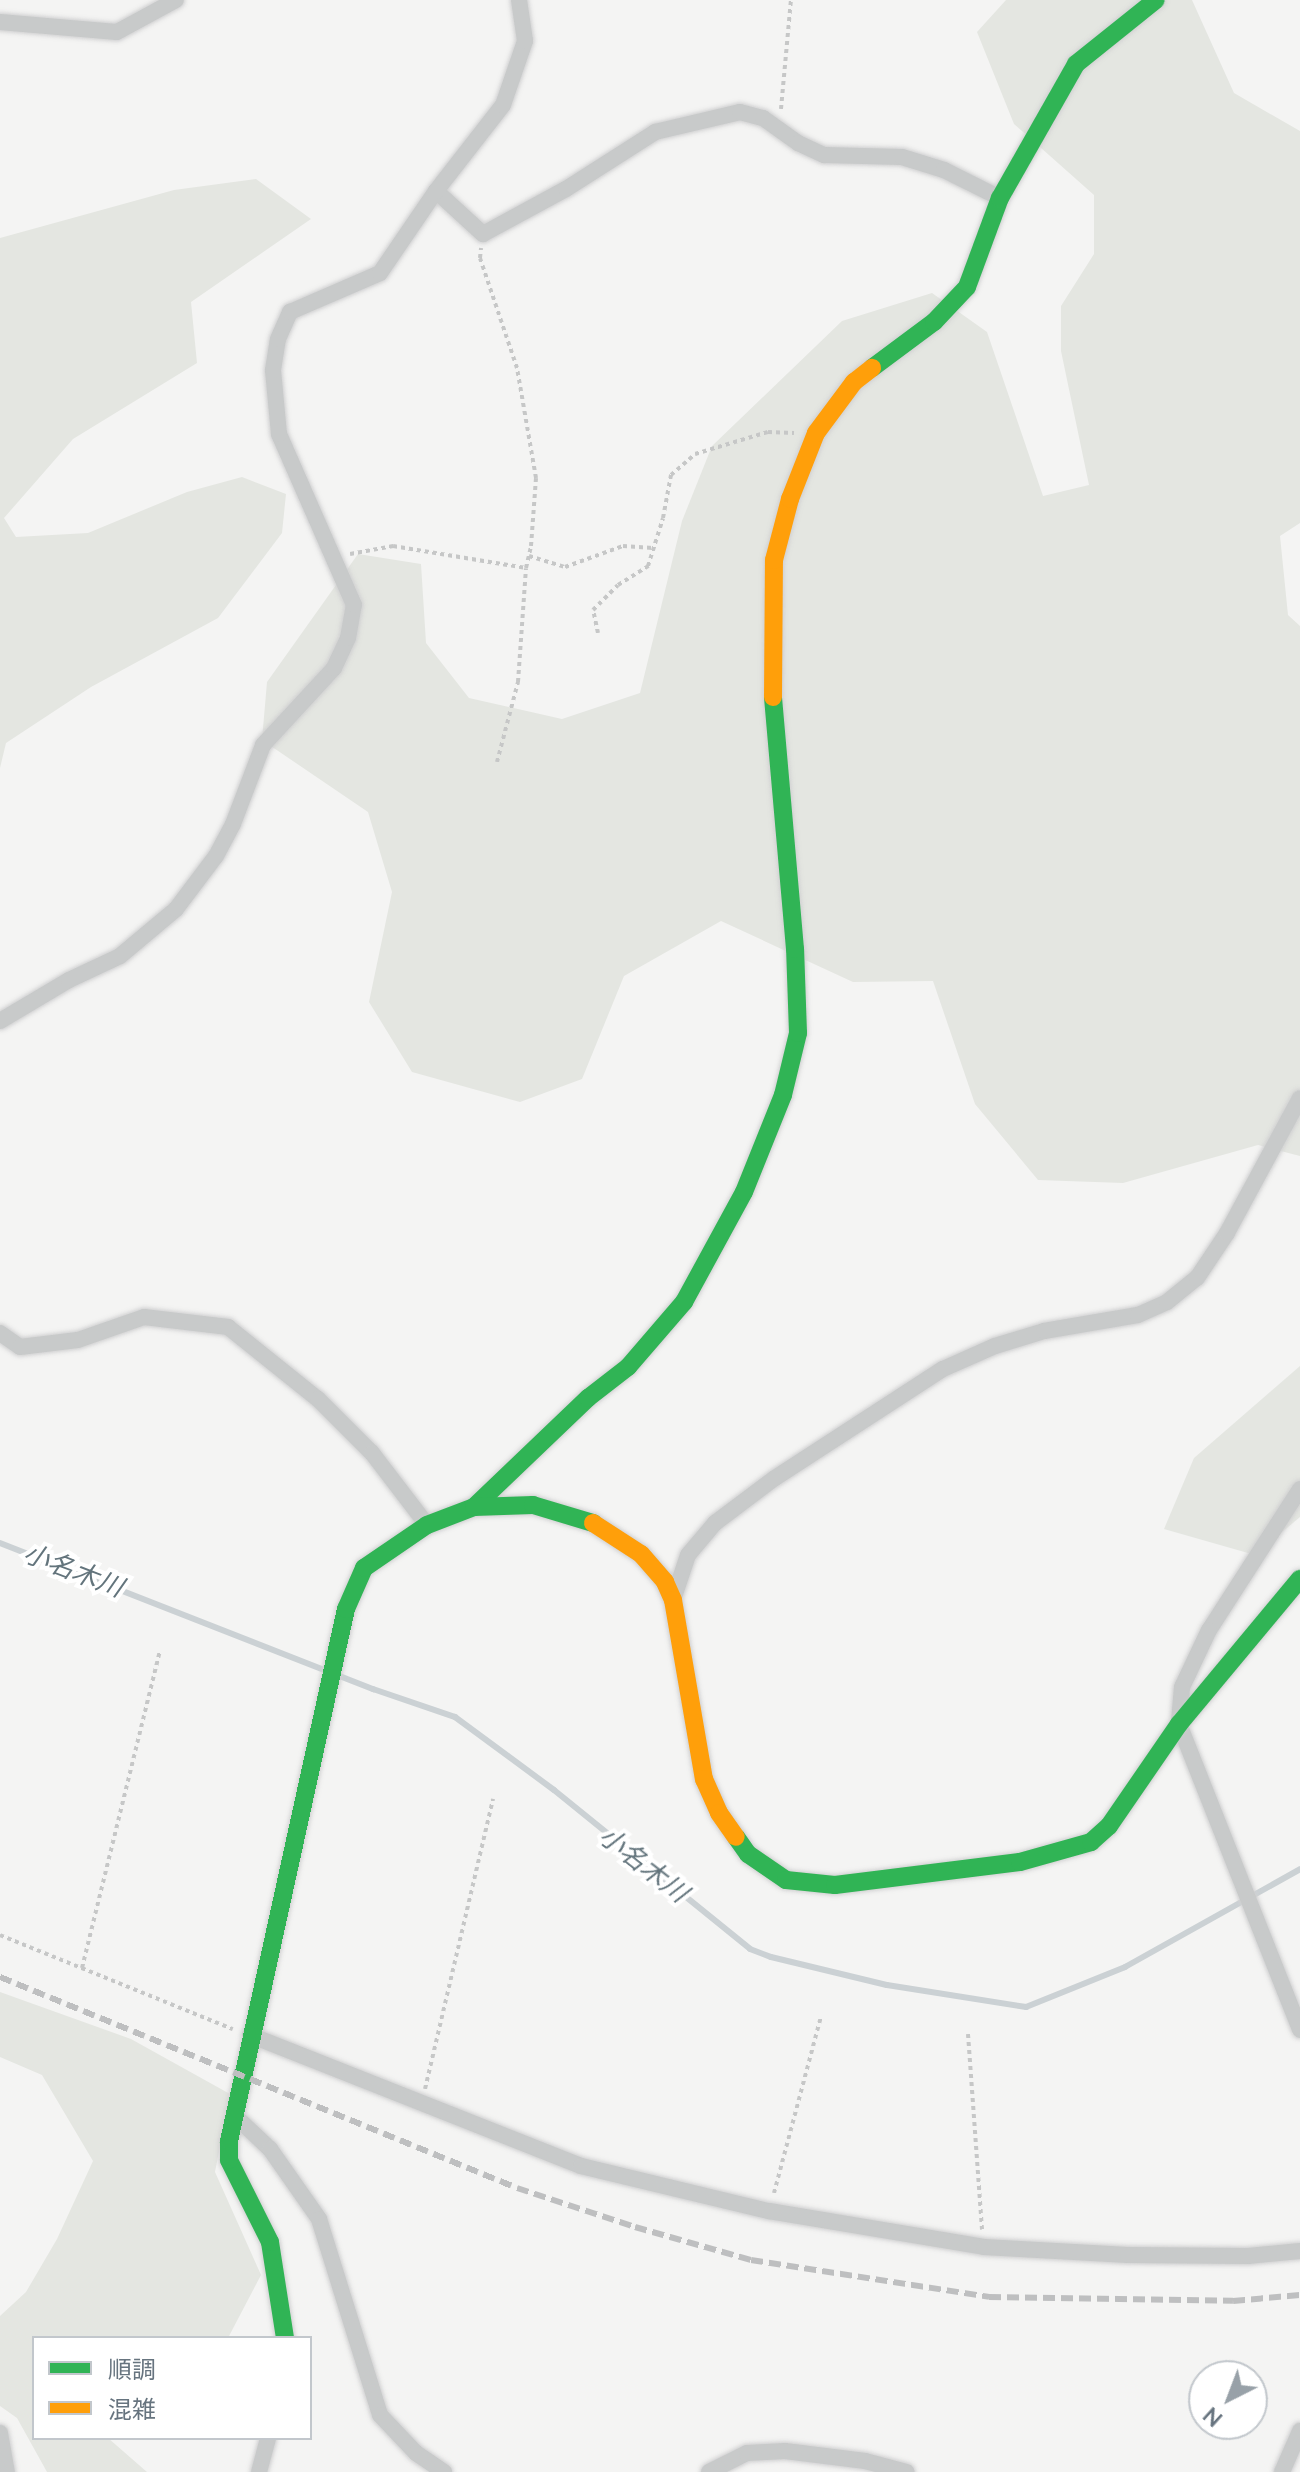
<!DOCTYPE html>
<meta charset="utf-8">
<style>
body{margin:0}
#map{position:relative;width:1300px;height:2472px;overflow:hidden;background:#f4f4f3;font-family:"Nunito Sans","Noto Sans JP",sans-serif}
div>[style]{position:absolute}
.green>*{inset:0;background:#e4e6e1}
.stream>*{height:6px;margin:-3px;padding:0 3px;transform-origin:3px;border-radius:3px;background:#cbd1d4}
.path>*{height:4px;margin-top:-2px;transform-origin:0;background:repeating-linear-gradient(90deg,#c6c7c7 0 4px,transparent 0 8px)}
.roads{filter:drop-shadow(0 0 2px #d0d0d1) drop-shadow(0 0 2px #d0d0d1)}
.street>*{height:16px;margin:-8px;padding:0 8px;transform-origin:8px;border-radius:8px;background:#c8caca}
.fast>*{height:18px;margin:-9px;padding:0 9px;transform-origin:9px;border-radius:9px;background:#30b455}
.slow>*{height:18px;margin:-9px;padding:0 9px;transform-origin:9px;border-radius:9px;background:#ff9f0a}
.rail>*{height:6px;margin-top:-3px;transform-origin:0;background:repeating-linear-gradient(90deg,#bebfc0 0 12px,transparent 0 18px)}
span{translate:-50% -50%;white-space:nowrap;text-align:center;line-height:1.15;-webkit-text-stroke:8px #fff;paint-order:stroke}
.water-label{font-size:26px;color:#63747c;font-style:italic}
.legend{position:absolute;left:32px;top:2336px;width:280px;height:104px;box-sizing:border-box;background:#fff;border:2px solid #c2c7cc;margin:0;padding:10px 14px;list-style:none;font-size:24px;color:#67747f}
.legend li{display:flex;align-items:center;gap:16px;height:40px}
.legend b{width:40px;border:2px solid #c2c7cc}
.north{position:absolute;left:1188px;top:2360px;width:80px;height:80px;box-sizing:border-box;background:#fff;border:2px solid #c2c7cc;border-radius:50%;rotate:222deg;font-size:22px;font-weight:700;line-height:32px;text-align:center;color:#67747f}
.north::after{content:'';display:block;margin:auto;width:28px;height:36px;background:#98a1a8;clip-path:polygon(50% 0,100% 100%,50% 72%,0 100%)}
</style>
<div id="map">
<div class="green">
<div style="clip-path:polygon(1006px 0,1192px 0,1234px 93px,1300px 131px,1300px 523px,1280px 536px,1288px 615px,1300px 626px,1300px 1156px,1258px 1145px,1123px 1183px,1038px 1180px,975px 1104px,933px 981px,853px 982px,721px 921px,624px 976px,582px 1079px,520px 1102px,412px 1072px,369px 1002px,392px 892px,368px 812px,262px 740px,267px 682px,358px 554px,421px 564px,426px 643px,469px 698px,562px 719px,640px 693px,682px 521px,712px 446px,842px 321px,932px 293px,987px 332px,1043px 496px,1089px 485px,1061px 351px,1061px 306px,1094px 254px,1094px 195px,1014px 124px,977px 32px)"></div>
<div style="clip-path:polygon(256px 179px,311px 219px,191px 302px,197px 363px,73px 439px,4px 518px,16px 537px,88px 533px,187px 492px,242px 477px,286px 494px,282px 533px,218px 618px,91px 687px,6px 743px,0 768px,0 238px,174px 190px)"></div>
<div style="clip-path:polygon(1300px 1366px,1300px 1517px,1255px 1555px,1164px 1529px,1194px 1458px)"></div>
<div style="clip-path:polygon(0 1992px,131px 2039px,230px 2094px,215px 2172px,261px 2275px,228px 2338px,34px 2338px,34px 2438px,108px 2438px,147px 2472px,47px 2472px,17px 2418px,0 2406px,0 2316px,26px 2292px,57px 2239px,93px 2161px,42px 2075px,0 2057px)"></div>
</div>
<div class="stream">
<div style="left:0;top:1543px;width:401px;rotate:21.4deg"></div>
<div style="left:373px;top:1689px;width:87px;rotate:18.9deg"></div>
<div style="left:455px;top:1717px;width:123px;rotate:36.4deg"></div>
<div style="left:554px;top:1790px;width:252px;rotate:39deg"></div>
<div style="left:750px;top:1949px;width:22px;rotate:21deg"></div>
<div style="left:771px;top:1957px;width:119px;rotate:13.6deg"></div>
<div style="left:887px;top:1985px;width:141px;rotate:9deg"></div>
<div style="left:1026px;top:2007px;width:107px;rotate:-22deg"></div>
<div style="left:1125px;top:1967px;width:201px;rotate:-29.2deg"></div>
</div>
<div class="path">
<div style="left:781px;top:109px;width:109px;rotate:-84.8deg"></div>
<div style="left:350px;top:554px;width:44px;rotate:-10.5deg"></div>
<div style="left:393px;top:546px;width:135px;rotate:9.4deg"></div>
<div style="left:526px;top:568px;width:23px;rotate:-77deg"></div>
<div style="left:531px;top:546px;width:68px;rotate:-85.8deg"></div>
<div style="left:536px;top:478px;width:112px;rotate:-99.8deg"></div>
<div style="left:517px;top:368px;width:116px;rotate:-108.6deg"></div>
<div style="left:480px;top:258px;width:10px;rotate:-84deg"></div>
<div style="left:529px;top:556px;width:38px;rotate:17deg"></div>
<div style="left:565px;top:567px;width:62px;rotate:-19.9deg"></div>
<div style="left:623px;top:546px;width:30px;rotate:4deg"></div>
<div style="left:598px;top:633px;width:24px;rotate:-102deg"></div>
<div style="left:593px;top:610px;width:35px;rotate:-45deg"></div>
<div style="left:618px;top:585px;width:36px;rotate:-32deg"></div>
<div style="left:648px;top:566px;width:50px;rotate:-72.6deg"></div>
<div style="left:663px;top:518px;width:44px;rotate:-79.5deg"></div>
<div style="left:671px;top:475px;width:32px;rotate:-41deg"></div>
<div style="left:695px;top:454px;width:76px;rotate:-16.8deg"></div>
<div style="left:768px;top:432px;width:26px;rotate:2deg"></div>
<div style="left:497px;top:762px;width:83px;rotate:-75.3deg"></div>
<div style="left:518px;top:682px;width:114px;rotate:-86deg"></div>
<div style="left:0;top:1935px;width:251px;rotate:22deg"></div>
<div style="left:82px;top:1968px;width:327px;rotate:-76.2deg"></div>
<div style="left:968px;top:2034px;width:196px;rotate:85.9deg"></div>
<div style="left:425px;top:2089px;width:298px;rotate:-76.8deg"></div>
<div style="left:774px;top:2193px;width:183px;rotate:-75.1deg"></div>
</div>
<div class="roads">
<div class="street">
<div style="left:0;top:22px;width:117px;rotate:4.9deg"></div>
<div style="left:117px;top:32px;width:67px;rotate:-28.5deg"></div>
<div style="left:436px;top:191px;width:64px;rotate:42.5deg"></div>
<div style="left:483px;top:234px;width:94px;rotate:-28.5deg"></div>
<div style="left:566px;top:189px;width:106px;rotate:-32.6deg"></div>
<div style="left:655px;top:132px;width:87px;rotate:-13.2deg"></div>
<div style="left:740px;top:112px;width:24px;rotate:15deg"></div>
<div style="left:763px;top:118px;width:43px;rotate:35.5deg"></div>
<div style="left:798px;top:143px;width:29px;rotate:25deg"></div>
<div style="left:824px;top:155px;width:78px;rotate:1.5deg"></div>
<div style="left:902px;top:157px;width:44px;rotate:17.2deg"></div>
<div style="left:944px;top:170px;width:63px;rotate:26.6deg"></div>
<div style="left:0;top:1021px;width:80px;rotate:-30.7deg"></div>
<div style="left:69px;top:980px;width:56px;rotate:-25.2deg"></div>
<div style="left:120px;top:956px;width:73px;rotate:-40deg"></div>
<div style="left:176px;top:909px;width:66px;rotate:-53deg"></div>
<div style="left:216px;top:856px;width:36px;rotate:-62deg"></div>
<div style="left:233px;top:824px;width:85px;rotate:-69.2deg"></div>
<div style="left:263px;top:745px;width:105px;rotate:-47.3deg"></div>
<div style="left:334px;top:668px;width:33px;rotate:-65deg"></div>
<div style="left:348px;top:638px;width:34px;rotate:-80deg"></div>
<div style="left:354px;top:605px;width:187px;rotate:-113.7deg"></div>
<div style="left:279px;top:434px;width:64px;rotate:-95.4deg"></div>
<div style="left:273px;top:370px;width:31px;rotate:-81deg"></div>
<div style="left:278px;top:339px;width:30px;rotate:-66deg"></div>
<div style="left:290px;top:312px;width:98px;rotate:-23.4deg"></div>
<div style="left:380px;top:273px;width:99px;rotate:-55.7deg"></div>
<div style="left:436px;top:191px;width:109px;rotate:-52.1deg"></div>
<div style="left:503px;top:105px;width:68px;rotate:-71deg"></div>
<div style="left:525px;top:41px;width:41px;rotate:-98.3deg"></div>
<div style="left:0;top:1333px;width:24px;rotate:35deg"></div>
<div style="left:20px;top:1347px;width:58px;rotate:-6.9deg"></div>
<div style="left:78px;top:1340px;width:70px;rotate:-19.2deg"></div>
<div style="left:144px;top:1317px;width:85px;rotate:6.8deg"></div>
<div style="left:228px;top:1327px;width:115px;rotate:38.7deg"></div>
<div style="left:318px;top:1399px;width:76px;rotate:45deg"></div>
<div style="left:372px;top:1453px;width:91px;rotate:52.6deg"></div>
<div style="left:1300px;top:1489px;width:168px;rotate:122.8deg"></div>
<div style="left:1209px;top:1630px;width:63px;rotate:115.3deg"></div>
<div style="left:1182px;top:1687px;width:37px;rotate:95deg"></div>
<div style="left:1179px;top:1724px;width:329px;rotate:68.4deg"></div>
<div style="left:673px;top:1600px;width:47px;rotate:-71.6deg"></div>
<div style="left:688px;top:1555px;width:42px;rotate:-49.8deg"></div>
<div style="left:715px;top:1523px;width:75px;rotate:-36.9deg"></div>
<div style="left:775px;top:1478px;width:200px;rotate:-33deg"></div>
<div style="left:943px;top:1369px;width:57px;rotate:-23.9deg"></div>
<div style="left:995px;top:1346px;width:51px;rotate:-17deg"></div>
<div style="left:1044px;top:1331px;width:95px;rotate:-9.7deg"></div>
<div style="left:1138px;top:1315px;width:32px;rotate:-24deg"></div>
<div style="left:1167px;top:1302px;width:38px;rotate:-39deg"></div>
<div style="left:1197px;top:1278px;width:54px;rotate:-56.3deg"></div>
<div style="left:1227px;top:1233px;width:153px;rotate:-61.6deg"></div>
<div style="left:250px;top:2035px;width:356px;rotate:21.6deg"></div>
<div style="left:581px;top:2166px;width:193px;rotate:13.5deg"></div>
<div style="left:769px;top:2211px;width:218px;rotate:9.5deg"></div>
<div style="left:984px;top:2247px;width:144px;rotate:3.2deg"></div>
<div style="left:1128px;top:2255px;width:120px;rotate:0.5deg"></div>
<div style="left:1248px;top:2256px;width:52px;rotate:-5.5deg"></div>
<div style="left:234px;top:2115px;width:50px;rotate:43.4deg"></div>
<div style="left:270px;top:2149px;width:85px;rotate:55deg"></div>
<div style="left:319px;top:2219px;width:205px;rotate:72.7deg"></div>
<div style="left:380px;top:2415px;width:52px;rotate:46.5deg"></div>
<div style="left:416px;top:2453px;width:34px;rotate:34deg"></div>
<div style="left:0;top:2433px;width:40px;rotate:80deg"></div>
<div style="left:259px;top:2472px;width:35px;rotate:-75deg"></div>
<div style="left:709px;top:2472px;width:42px;rotate:-26.6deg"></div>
<div style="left:747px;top:2453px;width:38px;rotate:-3deg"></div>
<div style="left:785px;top:2451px;width:81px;rotate:7.1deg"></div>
<div style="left:865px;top:2461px;width:43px;rotate:14.7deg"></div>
<div style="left:1282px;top:2472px;width:45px;rotate:-66.3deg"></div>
</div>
<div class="fast">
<div style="left:872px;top:368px;width:77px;rotate:-36.6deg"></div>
<div style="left:934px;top:322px;width:48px;rotate:-46.7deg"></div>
<div style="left:967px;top:287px;width:95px;rotate:-69.7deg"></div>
<div style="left:1000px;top:198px;width:154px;rotate:-60.4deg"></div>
<div style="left:1076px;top:64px;width:102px;rotate:-38.7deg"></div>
<div style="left:474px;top:1507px;width:158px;rotate:-43.7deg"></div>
<div style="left:588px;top:1398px;width:51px;rotate:-37.8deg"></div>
<div style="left:628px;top:1367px;width:86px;rotate:-49.3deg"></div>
<div style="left:684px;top:1302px;width:125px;rotate:-61.4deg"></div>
<div style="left:744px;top:1192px;width:105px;rotate:-68.1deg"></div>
<div style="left:783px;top:1095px;width:64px;rotate:-76.4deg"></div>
<div style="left:798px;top:1033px;width:84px;rotate:-92deg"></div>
<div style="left:795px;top:949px;width:253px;rotate:-95deg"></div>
<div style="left:736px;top:1837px;width:21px;rotate:55deg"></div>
<div style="left:748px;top:1854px;width:46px;rotate:34.4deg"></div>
<div style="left:786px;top:1880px;width:49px;rotate:5.8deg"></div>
<div style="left:835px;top:1885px;width:186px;rotate:-7.1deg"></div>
<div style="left:1020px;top:1862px;width:74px;rotate:-15.7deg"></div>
<div style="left:1091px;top:1842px;width:24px;rotate:-42deg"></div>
<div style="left:1109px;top:1826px;width:124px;rotate:-55.5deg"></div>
<div style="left:1179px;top:1724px;width:189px;rotate:-50.2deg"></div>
<div style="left:285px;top:2338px;width:97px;rotate:-98.9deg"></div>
<div style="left:270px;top:2242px;width:92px;rotate:-116.6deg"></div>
<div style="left:229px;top:2160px;width:19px;rotate:-90deg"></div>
<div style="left:229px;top:2141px;width:545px;rotate:-77.6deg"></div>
<div style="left:346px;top:1609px;width:45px;rotate:-66.3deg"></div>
<div style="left:364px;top:1568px;width:76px;rotate:-34.3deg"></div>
<div style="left:427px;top:1525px;width:50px;rotate:-21deg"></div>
<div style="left:474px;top:1507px;width:59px;rotate:-1.9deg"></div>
<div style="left:533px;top:1505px;width:63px;rotate:16.7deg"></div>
</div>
<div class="slow">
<div style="left:773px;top:697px;width:137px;rotate:-89.6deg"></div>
<div style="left:774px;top:560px;width:63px;rotate:-75.3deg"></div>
<div style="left:790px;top:499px;width:71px;rotate:-68.5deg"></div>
<div style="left:816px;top:433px;width:64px;rotate:-53.3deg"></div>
<div style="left:854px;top:382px;width:23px;rotate:-38deg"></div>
<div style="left:593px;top:1523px;width:57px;rotate:32.9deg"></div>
<div style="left:641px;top:1554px;width:37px;rotate:49deg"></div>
<div style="left:665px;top:1582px;width:20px;rotate:66deg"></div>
<div style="left:673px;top:1600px;width:182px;rotate:80.2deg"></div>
<div style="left:704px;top:1779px;width:37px;rotate:66deg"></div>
<div style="left:719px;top:1813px;width:29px;rotate:55deg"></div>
</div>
</div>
<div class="rail">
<div style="left:0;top:1977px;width:558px;rotate:22.2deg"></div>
<div style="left:517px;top:2188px;width:124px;rotate:18.3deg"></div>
<div style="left:635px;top:2227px;width:121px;rotate:15.9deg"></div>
<div style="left:751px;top:2260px;width:241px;rotate:8.8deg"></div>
<div style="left:989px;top:2297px;width:244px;rotate:0.9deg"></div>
<div style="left:1233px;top:2301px;width:67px;rotate:-5.1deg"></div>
</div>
<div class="water-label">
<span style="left:73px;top:1571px;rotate:21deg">小名木川</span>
<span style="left:643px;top:1865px;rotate:38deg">小名木川</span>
</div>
<ul class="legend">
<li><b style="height:10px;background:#30b455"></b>順調</li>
<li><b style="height:10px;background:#ff9f0a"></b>混雑</li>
</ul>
<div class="north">N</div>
</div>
